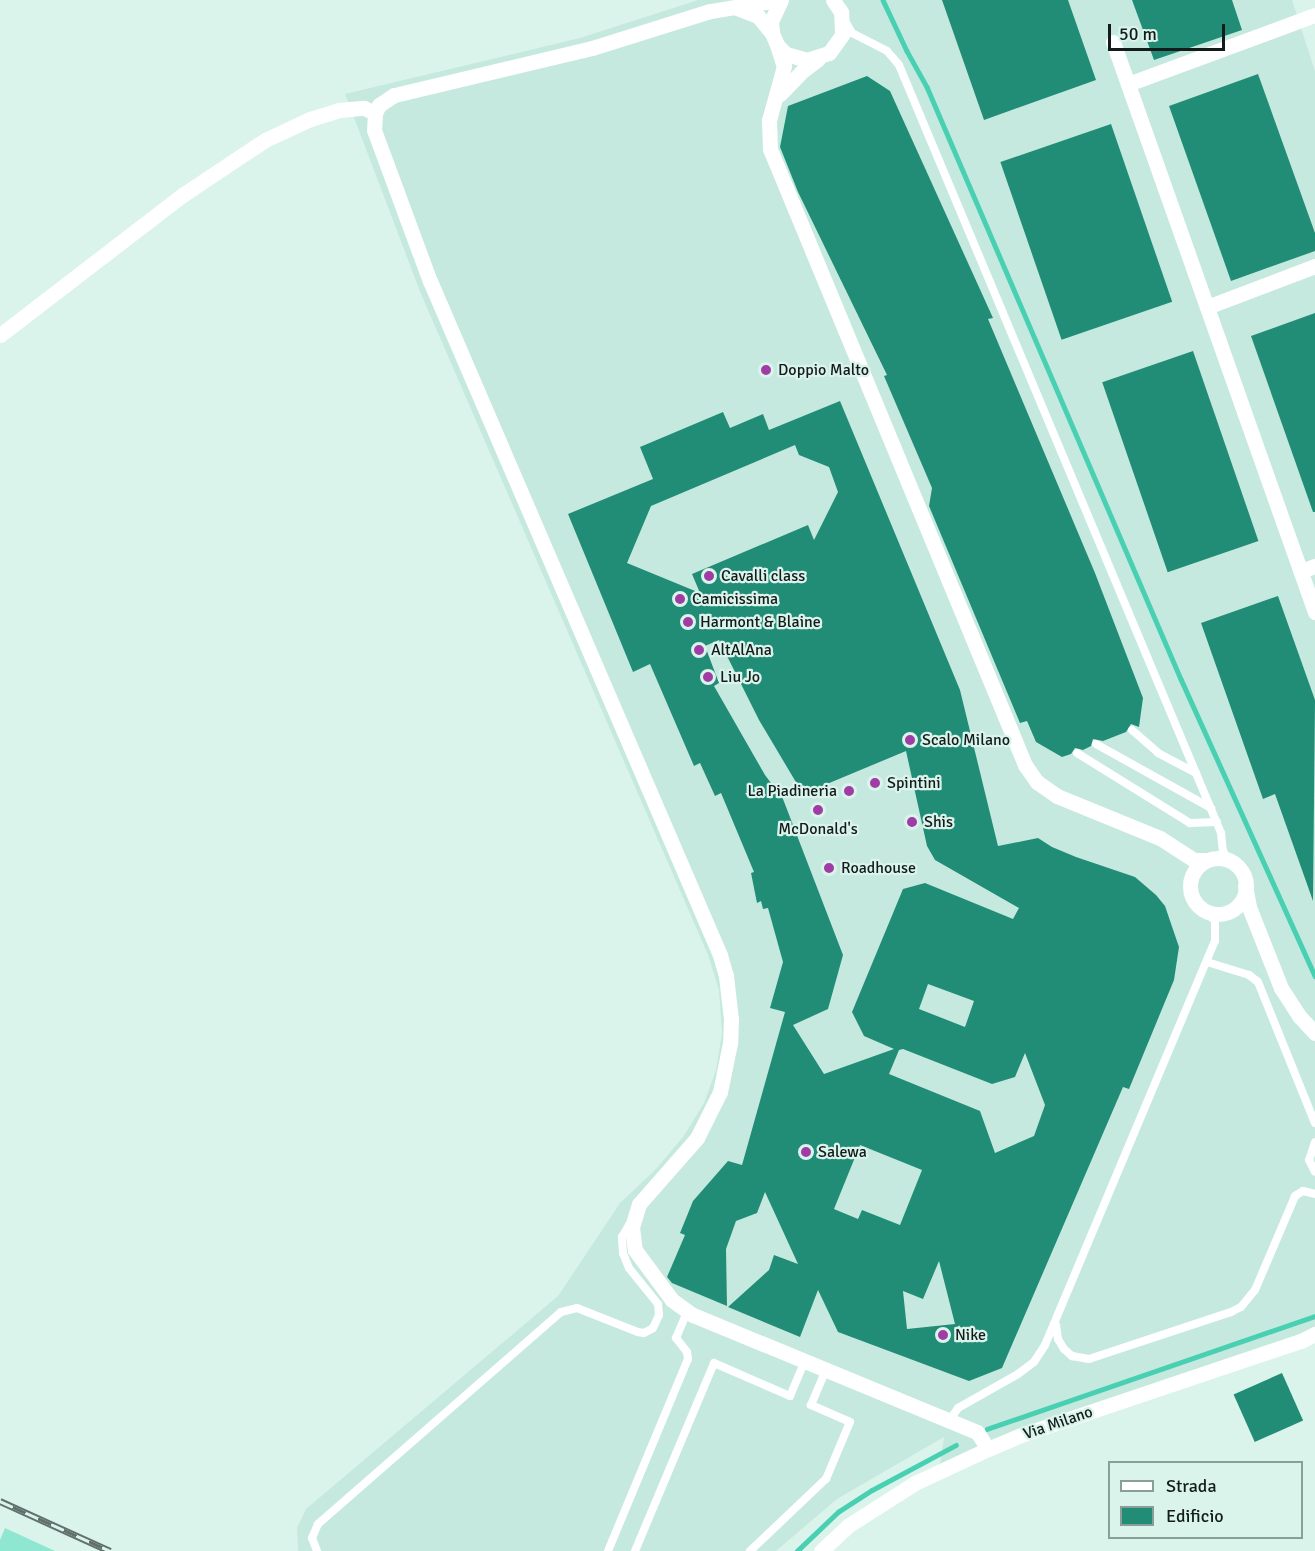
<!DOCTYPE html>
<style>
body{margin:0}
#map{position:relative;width:1315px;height:1551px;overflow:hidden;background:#daf4ec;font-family:Signika,sans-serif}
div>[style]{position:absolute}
.built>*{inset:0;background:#c6e9df}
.green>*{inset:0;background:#90e7d1}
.stream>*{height:4.5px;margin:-2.25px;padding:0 2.25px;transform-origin:2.25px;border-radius:2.25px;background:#49d0b3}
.building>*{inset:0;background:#218d77;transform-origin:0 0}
.service>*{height:8px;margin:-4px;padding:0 4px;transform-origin:4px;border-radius:4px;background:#fff}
.minor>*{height:15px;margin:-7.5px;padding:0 7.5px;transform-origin:7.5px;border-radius:7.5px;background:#fff}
.minor>.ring{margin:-7.5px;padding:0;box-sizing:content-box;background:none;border:15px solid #fff;border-radius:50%}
.rail>*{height:7px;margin-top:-3.5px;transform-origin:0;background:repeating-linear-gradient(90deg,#daf4ec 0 14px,#60706c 0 28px);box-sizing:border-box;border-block:2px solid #60706c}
.dots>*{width:16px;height:16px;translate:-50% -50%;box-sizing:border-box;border:3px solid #daf4ec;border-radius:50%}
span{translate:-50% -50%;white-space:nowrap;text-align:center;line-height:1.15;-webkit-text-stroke:4.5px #daf4ec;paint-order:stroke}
.poi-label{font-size:16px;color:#131c1a}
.left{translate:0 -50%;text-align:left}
.right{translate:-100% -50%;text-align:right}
.street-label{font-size:16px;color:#131c1a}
.legend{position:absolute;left:1108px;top:1461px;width:195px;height:78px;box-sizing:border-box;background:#daf4ec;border:2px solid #8a9e98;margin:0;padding:8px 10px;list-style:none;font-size:18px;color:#131c1a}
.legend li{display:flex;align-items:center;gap:12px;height:30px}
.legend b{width:30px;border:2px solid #8a9e98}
.scale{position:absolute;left:1108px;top:24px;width:117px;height:27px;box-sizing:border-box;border:3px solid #131c1a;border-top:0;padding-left:8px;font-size:18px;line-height:21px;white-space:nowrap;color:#131c1a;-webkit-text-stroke:4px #daf4ec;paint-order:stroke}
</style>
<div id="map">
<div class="built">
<div style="clip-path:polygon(698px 0,1292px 0,1315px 71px,1315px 1337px,939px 1472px,944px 1437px,837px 1499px,776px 1551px,298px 1551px,297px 1528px,306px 1509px,558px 1296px,620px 1203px,656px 1169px,683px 1137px,704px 1103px,716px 1070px,722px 1033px,719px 990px,708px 955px,421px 294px,345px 94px,580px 38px)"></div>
</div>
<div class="green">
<div style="clip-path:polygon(5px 1528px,55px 1551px,0 1551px,0 1540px)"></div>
</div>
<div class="stream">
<div style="left:883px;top:0;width:56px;rotate:64.8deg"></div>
<div style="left:907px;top:51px;width:41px;rotate:60.9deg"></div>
<div style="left:927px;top:87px;width:644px;rotate:66.78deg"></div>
<div style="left:1181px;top:679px;width:326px;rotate:65.7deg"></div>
<div style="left:987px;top:1429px;width:347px;rotate:-19deg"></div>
<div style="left:797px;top:1551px;width:57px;rotate:-43.6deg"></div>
<div style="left:838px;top:1512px;width:40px;rotate:-32.9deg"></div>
<div style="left:872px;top:1490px;width:95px;rotate:-28.2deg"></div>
</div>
<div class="building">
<div style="clip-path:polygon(942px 0,1068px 0,1096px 80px,984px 120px)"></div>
<div style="clip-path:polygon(1132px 0,1232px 0,1242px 30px,1154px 60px)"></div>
<div style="clip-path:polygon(1258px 74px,1315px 233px,1315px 251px,1231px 281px,1169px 106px)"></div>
<div style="clip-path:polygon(867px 76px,890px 91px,993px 318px,988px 319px,1095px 573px,1143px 698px,1139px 727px,1131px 724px,1126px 732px,1103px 741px,1093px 739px,1091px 746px,1083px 750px,1075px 748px,1071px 754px,1062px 757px,1036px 742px,1027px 721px,1020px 723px,929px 506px,932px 488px,884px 376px,887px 375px,798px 192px,780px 147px,788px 106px)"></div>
<div style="left:1111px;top:124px;width:188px;height:117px;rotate:71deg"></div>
<div style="clip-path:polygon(1315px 313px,1315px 512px,1313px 512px,1251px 336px)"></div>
<div style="left:1193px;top:351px;width:201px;height:96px;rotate:71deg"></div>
<div style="clip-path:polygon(evenodd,840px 401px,960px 690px,998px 846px,1038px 838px,1052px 847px,1076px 857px,1135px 877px,1156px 895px,1165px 906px,1179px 947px,1174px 980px,1129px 1089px,1123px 1087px,1002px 1368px,969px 1381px,838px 1332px,818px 1290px,800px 1337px,728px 1307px,769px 1270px,774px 1255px,798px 1264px,765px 1192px,757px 1213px,736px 1221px,726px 1249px,727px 1306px,672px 1283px,667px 1277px,685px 1235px,680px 1233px,693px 1201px,728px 1161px,742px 1165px,785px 1012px,770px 1008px,783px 962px,768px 908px,763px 909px,761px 901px,757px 903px,751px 873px,754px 872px,721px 793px,715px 796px,700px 763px,694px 766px,650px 664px,633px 672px,568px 514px,653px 479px,640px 447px,723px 412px,730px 428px,763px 414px,769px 430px,840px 401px,795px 445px,799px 455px,829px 467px,838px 492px,814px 540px,808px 525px,692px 574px,700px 593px,627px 563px,651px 506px,795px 445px,840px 401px,719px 640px,759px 720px,803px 794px,906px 751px,927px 846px,935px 860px,1019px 908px,1013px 919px,925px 883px,903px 889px,852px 1012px,864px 1036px,894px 1049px,824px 1074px,793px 1025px,828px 1009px,843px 955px,783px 799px,765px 775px,714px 686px,719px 683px,705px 646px,719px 640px,840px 401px,928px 984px,974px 1001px,965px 1027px,919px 1009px,928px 984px,840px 401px,903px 1049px,992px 1084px,1015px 1077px,1025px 1053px,1045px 1105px,1034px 1136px,995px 1153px,980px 1111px,889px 1074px,899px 1050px,903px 1049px,840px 401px,860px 1145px,922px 1170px,900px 1225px,862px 1210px,858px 1219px,834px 1209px,860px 1145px,840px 401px,939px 1261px,955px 1324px,907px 1329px,903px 1291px,923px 1299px,939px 1261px)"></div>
<div style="clip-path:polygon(1278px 596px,1315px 700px,1313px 901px,1275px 794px,1263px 799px,1201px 623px)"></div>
<div style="left:1282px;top:1373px;width:52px;height:53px;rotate:66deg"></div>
</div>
<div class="service">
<div style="left:845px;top:21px;width:14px;rotate:60deg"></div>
<div style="left:852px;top:33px;width:39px;rotate:27deg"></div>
<div style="left:887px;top:51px;width:18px;rotate:49deg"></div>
<div style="left:899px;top:65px;width:833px;rotate:67.25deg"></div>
<div style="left:1221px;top:833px;width:18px;rotate:84deg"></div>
<div style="left:1223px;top:851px;width:12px;rotate:59deg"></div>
<div style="left:1132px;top:730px;width:35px;rotate:41deg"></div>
<div style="left:1158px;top:753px;width:43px;rotate:27.8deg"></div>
<div style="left:1096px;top:744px;width:132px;rotate:29.1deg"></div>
<div style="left:1077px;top:753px;width:133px;rotate:31.8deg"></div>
<div style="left:1190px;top:823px;width:27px;rotate:-2deg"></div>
<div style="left:1207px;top:962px;width:44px;rotate:17.2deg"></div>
<div style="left:1249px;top:975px;width:11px;rotate:38deg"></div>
<div style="left:1258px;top:982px;width:152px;rotate:68deg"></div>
<div style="left:1315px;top:1142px;width:19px;rotate:108deg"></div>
<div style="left:1309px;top:1160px;width:13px;rotate:63deg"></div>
<div style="left:1056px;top:1325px;width:14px;rotate:82deg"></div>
<div style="left:1058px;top:1339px;width:12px;rotate:59deg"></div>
<div style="left:1064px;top:1349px;width:11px;rotate:41deg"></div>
<div style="left:1072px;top:1356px;width:17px;rotate:10deg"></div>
<div style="left:1089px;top:1359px;width:150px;rotate:-18.3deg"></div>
<div style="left:1231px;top:1312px;width:11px;rotate:-27deg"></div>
<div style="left:1241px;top:1307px;width:22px;rotate:-51deg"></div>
<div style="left:1255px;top:1290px;width:102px;rotate:-66.9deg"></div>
<div style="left:1295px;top:1196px;width:9px;rotate:-32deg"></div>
<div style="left:1303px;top:1191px;width:12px;rotate:14deg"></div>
<div style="left:949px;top:1421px;width:16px;rotate:-55deg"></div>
<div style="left:958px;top:1408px;width:69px;rotate:-29.5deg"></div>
<div style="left:1018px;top:1374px;width:20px;rotate:-37deg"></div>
<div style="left:1034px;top:1362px;width:20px;rotate:-57deg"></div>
<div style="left:1045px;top:1345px;width:438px;rotate:-67.2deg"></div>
<div style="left:1215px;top:941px;width:20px;rotate:-90deg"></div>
<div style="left:1215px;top:921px;width:13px;rotate:-132deg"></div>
<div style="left:317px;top:1551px;width:14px;rotate:-111deg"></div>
<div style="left:312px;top:1538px;width:15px;rotate:-67deg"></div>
<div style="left:318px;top:1524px;width:322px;rotate:-41.1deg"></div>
<div style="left:561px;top:1312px;width:16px;rotate:-14deg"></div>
<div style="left:577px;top:1308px;width:66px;rotate:21.5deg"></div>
<div style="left:638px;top:1332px;width:6px;rotate:9deg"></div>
<div style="left:644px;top:1333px;width:10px;rotate:-29deg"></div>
<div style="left:653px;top:1328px;width:14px;rotate:-65deg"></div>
<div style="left:659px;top:1315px;width:11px;rotate:-95deg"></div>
<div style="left:658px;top:1304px;width:46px;rotate:-128.9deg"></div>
<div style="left:629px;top:1268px;width:16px;rotate:-112deg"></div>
<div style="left:623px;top:1253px;width:16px;rotate:-94deg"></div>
<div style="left:622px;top:1237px;width:16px;rotate:-60deg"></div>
<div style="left:608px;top:1551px;width:208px;rotate:-67.4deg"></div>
<div style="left:688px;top:1359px;width:7px;rotate:-98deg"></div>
<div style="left:687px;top:1352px;width:18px;rotate:-128deg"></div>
<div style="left:676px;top:1338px;width:28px;rotate:-67deg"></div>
<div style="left:635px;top:1551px;width:204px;rotate:-67.2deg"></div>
<div style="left:714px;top:1363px;width:83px;rotate:23.5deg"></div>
<div style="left:790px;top:1396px;width:38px;rotate:-67deg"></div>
<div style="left:750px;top:1551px;width:105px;rotate:-43.5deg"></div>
<div style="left:826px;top:1479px;width:62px;rotate:-67.2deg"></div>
<div style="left:850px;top:1422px;width:43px;rotate:-156.4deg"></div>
<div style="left:811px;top:1405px;width:38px;rotate:-67deg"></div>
</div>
<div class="minor">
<div style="left:778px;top:0;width:69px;rotate:170.8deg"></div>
<div style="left:710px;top:11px;width:124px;rotate:162.6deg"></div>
<div style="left:592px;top:48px;width:204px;rotate:166.6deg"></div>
<div style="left:394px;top:95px;width:18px;rotate:146deg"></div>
<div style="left:379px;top:105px;width:9px;rotate:117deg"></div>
<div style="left:375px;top:113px;width:17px;rotate:93deg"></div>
<div style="left:374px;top:130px;width:161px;rotate:69.7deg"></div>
<div style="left:430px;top:281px;width:734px;rotate:66.72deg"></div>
<div style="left:720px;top:955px;width:22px;rotate:74deg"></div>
<div style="left:726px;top:976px;width:43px;rotate:83.4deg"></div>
<div style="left:731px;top:1019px;width:24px;rotate:92deg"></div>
<div style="left:730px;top:1043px;width:50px;rotate:101.5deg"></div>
<div style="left:720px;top:1092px;width:51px;rotate:116.6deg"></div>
<div style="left:697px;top:1138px;width:88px;rotate:131.3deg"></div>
<div style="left:639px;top:1204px;width:24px;rotate:107deg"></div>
<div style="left:632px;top:1227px;width:23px;rotate:83deg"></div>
<div style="left:635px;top:1250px;width:62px;rotate:53.5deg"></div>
<div style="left:672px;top:1300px;width:26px;rotate:36deg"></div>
<div style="left:693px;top:1315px;width:307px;rotate:22.4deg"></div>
<div style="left:977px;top:1432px;width:20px;rotate:57deg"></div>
<div style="left:781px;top:0;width:23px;rotate:115deg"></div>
<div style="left:771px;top:21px;width:12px;rotate:85deg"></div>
<div style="left:772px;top:33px;width:13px;rotate:67deg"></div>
<div style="left:777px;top:45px;width:13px;rotate:45deg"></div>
<div style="left:786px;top:54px;width:22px;rotate:16deg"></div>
<div style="left:807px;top:60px;width:23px;rotate:-18deg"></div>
<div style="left:829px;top:53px;width:22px;rotate:-54deg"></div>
<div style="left:842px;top:35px;width:23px;rotate:-92deg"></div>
<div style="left:841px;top:12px;width:14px;rotate:-124deg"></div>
<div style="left:737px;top:8px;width:22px;rotate:21deg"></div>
<div style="left:758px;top:16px;width:22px;rotate:51deg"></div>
<div style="left:1113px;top:42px;width:605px;rotate:70.49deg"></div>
<div style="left:777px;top:45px;width:22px;rotate:72deg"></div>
<div style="left:784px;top:66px;width:56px;rotate:105.5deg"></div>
<div style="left:769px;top:120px;width:29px;rotate:88deg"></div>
<div style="left:770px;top:149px;width:667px;rotate:67.51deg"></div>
<div style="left:1025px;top:765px;width:21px;rotate:55deg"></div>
<div style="left:1037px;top:782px;width:24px;rotate:35deg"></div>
<div style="left:1057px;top:796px;width:111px;rotate:22.2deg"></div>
<div style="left:1160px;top:838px;width:40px;rotate:32.9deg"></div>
<div style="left:1194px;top:860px;width:13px"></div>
<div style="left:1128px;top:84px;width:199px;rotate:-20.3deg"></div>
<div style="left:780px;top:94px;width:30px;rotate:-46deg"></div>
<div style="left:801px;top:72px;width:21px;rotate:-37deg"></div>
<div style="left:1207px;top:307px;width:116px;rotate:-20.8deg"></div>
<div style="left:0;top:335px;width:232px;rotate:-37.5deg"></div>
<div style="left:184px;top:194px;width:97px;rotate:-33.7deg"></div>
<div style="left:265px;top:140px;width:50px;rotate:-25deg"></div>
<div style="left:310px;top:119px;width:30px;rotate:-17deg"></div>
<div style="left:339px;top:110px;width:25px;rotate:-5deg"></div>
<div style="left:364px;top:108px;width:12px;rotate:24deg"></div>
<div style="left:1301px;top:571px;width:15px;rotate:-20deg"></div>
<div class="ring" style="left:1190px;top:858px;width:41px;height:41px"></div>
<div style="left:1245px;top:886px;width:21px;rotate:79deg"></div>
<div style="left:1249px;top:907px;width:87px;rotate:68.4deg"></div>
<div style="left:1281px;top:988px;width:35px;rotate:57deg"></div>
<div style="left:1300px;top:1017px;width:22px;rotate:47deg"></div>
<div style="left:821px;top:1551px;width:38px;rotate:-43deg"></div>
<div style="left:849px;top:1525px;width:78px;rotate:-32.5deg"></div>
<div style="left:915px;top:1483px;width:81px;rotate:-25deg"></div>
<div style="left:988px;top:1449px;width:39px;rotate:-23deg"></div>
<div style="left:1024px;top:1434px;width:292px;rotate:-18.6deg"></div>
<div style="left:1301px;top:1341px;width:16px;rotate:-27deg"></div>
</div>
<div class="rail">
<div style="left:0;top:1501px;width:121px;rotate:24.4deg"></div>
</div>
<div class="dots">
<div style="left:766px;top:370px;background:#9f3da4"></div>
<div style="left:709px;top:576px;background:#9f3da4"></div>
<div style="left:680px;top:599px;background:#9f3da4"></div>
<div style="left:688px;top:622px;background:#9f3da4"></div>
<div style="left:699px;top:650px;background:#9f3da4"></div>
<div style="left:708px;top:677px;background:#9f3da4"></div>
<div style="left:910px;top:740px;background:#9f3da4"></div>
<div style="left:875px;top:783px;background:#9f3da4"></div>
<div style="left:849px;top:791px;background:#9f3da4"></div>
<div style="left:818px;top:810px;background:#9f3da4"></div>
<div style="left:912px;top:822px;background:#9f3da4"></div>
<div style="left:829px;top:868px;background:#9f3da4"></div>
<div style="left:806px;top:1152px;background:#9f3da4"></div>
<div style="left:943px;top:1335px;background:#9f3da4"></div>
</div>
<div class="poi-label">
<span class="left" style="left:778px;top:370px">Doppio Malto</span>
<span class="left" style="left:721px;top:576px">Cavalli class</span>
<span class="left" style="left:692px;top:599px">Camicissima</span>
<span class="left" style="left:700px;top:622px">Harmont &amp; Blaine</span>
<span class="left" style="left:711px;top:650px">AltAlAna</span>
<span class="left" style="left:720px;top:677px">Liu Jo</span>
<span class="left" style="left:922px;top:740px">Scalo Milano</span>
<span class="left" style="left:887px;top:783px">Spintini</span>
<span class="right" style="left:837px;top:791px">La Piadineria</span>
<span class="left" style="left:924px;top:822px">Shis</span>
<span style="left:818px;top:829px">McDonald's</span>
<span class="left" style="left:841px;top:868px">Roadhouse</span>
<span class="left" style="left:818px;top:1152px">Salewa</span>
<span class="left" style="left:955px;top:1335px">Nike</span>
</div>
<div class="street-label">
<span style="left:1058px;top:1423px;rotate:-19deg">Via Milano</span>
</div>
<ul class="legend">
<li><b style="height:8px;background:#fff"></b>Strada</li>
<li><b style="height:16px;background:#218d77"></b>Edificio</li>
</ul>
<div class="scale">50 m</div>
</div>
